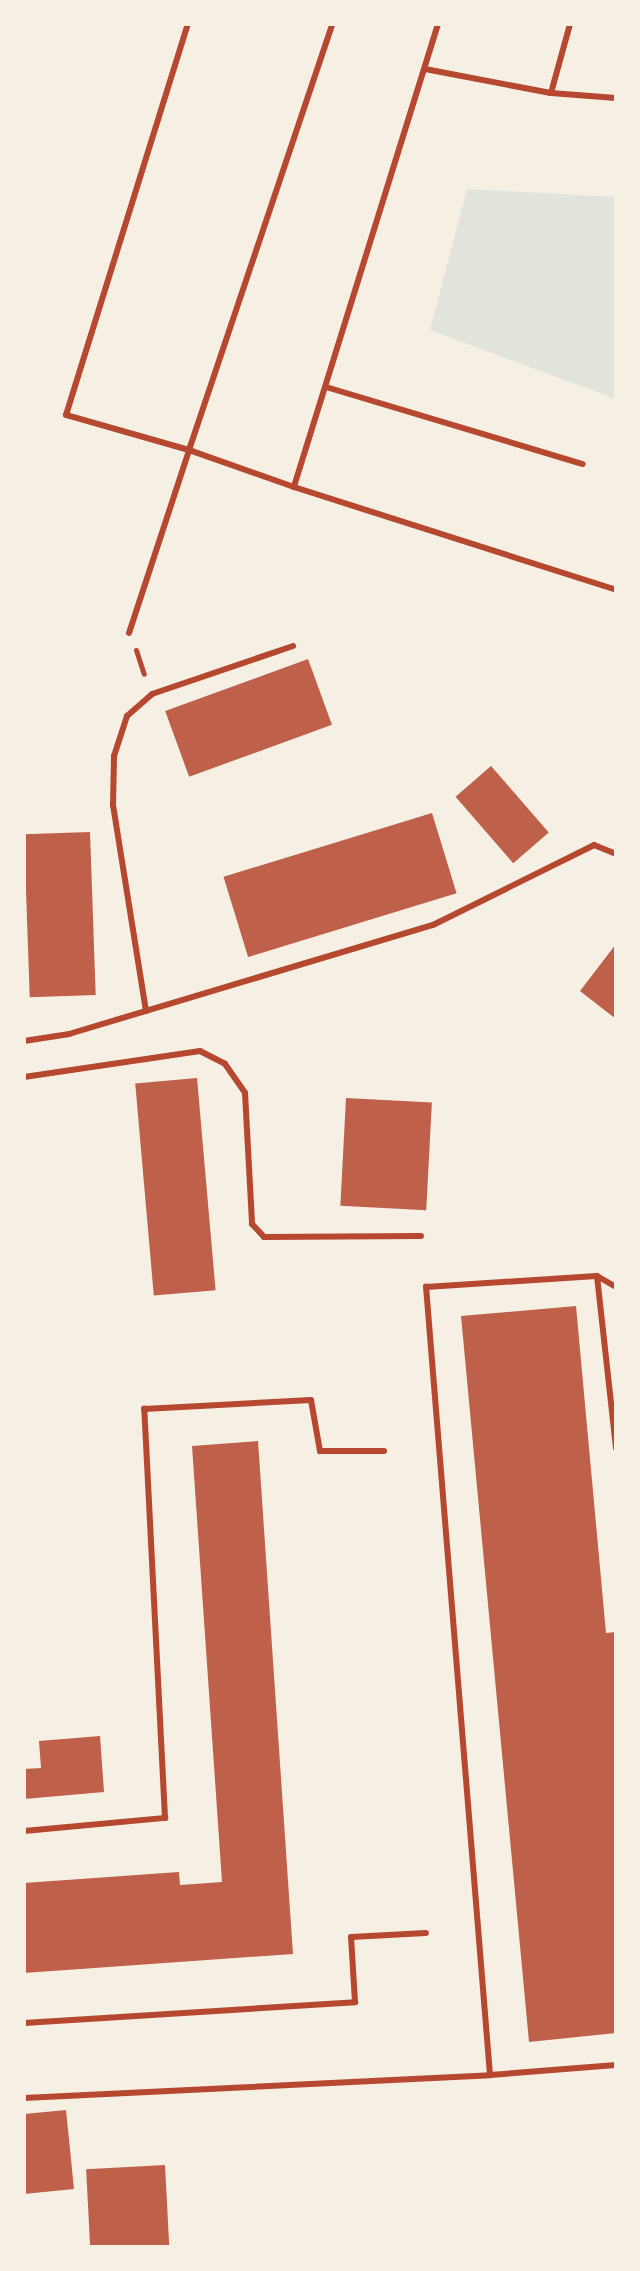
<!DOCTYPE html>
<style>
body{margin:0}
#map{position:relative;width:640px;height:2271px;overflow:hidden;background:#f6efe4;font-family:"Noto Sans",sans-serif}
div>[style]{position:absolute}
.green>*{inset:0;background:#e2e4dc}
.building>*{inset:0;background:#bf614a;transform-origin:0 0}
.path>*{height:5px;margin:-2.5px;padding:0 2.5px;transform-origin:2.5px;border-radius:2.5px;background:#b5482f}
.service>*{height:6px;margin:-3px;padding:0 3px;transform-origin:3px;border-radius:3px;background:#b5482f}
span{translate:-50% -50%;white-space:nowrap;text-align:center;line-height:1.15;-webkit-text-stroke:6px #f6efe4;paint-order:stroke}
.frame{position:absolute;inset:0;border:26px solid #f6efe4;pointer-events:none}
</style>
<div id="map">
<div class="green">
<div style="clip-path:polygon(467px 189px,616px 197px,616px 399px,430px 330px)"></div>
</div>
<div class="building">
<div style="left:308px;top:659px;width:70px;height:152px;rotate:70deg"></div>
<div style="left:491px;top:766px;width:88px;height:47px;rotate:49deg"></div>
<div style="left:432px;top:813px;width:84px;height:218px;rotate:73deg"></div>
<div style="left:90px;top:832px;width:163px;height:66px;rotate:88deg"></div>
<div style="clip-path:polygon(616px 944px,616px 1019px,580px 991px)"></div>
<div style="left:197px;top:1078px;width:213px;height:62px;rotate:85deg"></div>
<div style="left:346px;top:1098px;width:86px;height:108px;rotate:3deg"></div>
<div style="clip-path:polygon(576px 1306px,606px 1633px,616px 1632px,616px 2033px,529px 2042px,461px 1316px)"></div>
<div style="clip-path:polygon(258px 1441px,293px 1954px,24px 1973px,24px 1883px,179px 1872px,180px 1885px,222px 1882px,192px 1446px)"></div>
<div style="clip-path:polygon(100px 1736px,104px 1792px,24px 1799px,24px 1769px,41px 1768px,39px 1741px)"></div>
<div style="clip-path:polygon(66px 2110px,74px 2189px,24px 2194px,24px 2114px)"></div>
<div style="left:165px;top:2165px;width:82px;height:79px;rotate:87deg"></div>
</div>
<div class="path">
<div style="left:136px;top:650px;width:25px;rotate:72deg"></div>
</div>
<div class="service">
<div style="left:438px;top:24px;width:485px;rotate:107.3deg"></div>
<div style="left:294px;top:487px;width:338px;rotate:17.7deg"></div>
<div style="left:425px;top:69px;width:128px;rotate:10.8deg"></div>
<div style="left:551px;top:93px;width:72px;rotate:-74.6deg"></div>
<div style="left:551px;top:93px;width:65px;rotate:4.4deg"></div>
<div style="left:326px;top:387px;width:268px;rotate:16.7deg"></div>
<div style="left:294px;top:487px;width:111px;rotate:-160.6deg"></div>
<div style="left:189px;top:450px;width:449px;rotate:-71.4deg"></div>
<div style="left:129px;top:633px;width:193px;rotate:-71.8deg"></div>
<div style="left:189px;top:450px;width:128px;rotate:-164.1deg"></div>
<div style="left:66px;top:415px;width:410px;rotate:-72.7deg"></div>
<div style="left:146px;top:1011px;width:209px;rotate:-99.1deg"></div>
<div style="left:113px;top:805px;width:49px;rotate:-88.8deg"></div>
<div style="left:114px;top:756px;width:42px;rotate:-72deg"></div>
<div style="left:127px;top:716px;width:33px;rotate:-41deg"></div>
<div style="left:152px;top:694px;width:149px;rotate:-18.8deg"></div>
<div style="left:24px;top:1041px;width:46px;rotate:-8.8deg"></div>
<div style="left:69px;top:1034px;width:380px;rotate:-16.7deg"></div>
<div style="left:433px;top:925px;width:180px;rotate:-26.4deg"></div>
<div style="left:594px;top:845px;width:24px;rotate:22deg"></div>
<div style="left:24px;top:1077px;width:178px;rotate:-8.4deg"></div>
<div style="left:200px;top:1051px;width:28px;rotate:27deg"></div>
<div style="left:225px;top:1064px;width:35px;rotate:55deg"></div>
<div style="left:245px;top:1093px;width:131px;rotate:86.9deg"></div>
<div style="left:252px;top:1224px;width:18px;rotate:47deg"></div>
<div style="left:264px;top:1237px;width:157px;rotate:-0.4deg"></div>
<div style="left:597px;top:1276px;width:22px;rotate:30deg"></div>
<div style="left:24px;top:1831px;width:142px;rotate:-5.3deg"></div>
<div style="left:165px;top:1818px;width:410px;rotate:-92.9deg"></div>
<div style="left:144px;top:1409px;width:167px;rotate:-3.1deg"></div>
<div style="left:311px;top:1400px;width:52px;rotate:80deg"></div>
<div style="left:320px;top:1451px;width:64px"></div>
<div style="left:24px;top:2023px;width:332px;rotate:-3.6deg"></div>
<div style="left:355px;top:2002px;width:65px;rotate:-93.5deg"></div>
<div style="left:351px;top:1937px;width:75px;rotate:-3.1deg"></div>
<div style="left:490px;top:2075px;width:126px;rotate:-4.5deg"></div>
<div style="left:24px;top:2098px;width:467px;rotate:-2.8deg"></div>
<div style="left:490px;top:2075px;width:791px;rotate:-94.64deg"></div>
<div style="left:426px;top:1287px;width:171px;rotate:-3.7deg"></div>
<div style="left:597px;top:1276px;width:173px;rotate:83.7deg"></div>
</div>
<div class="frame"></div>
</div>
